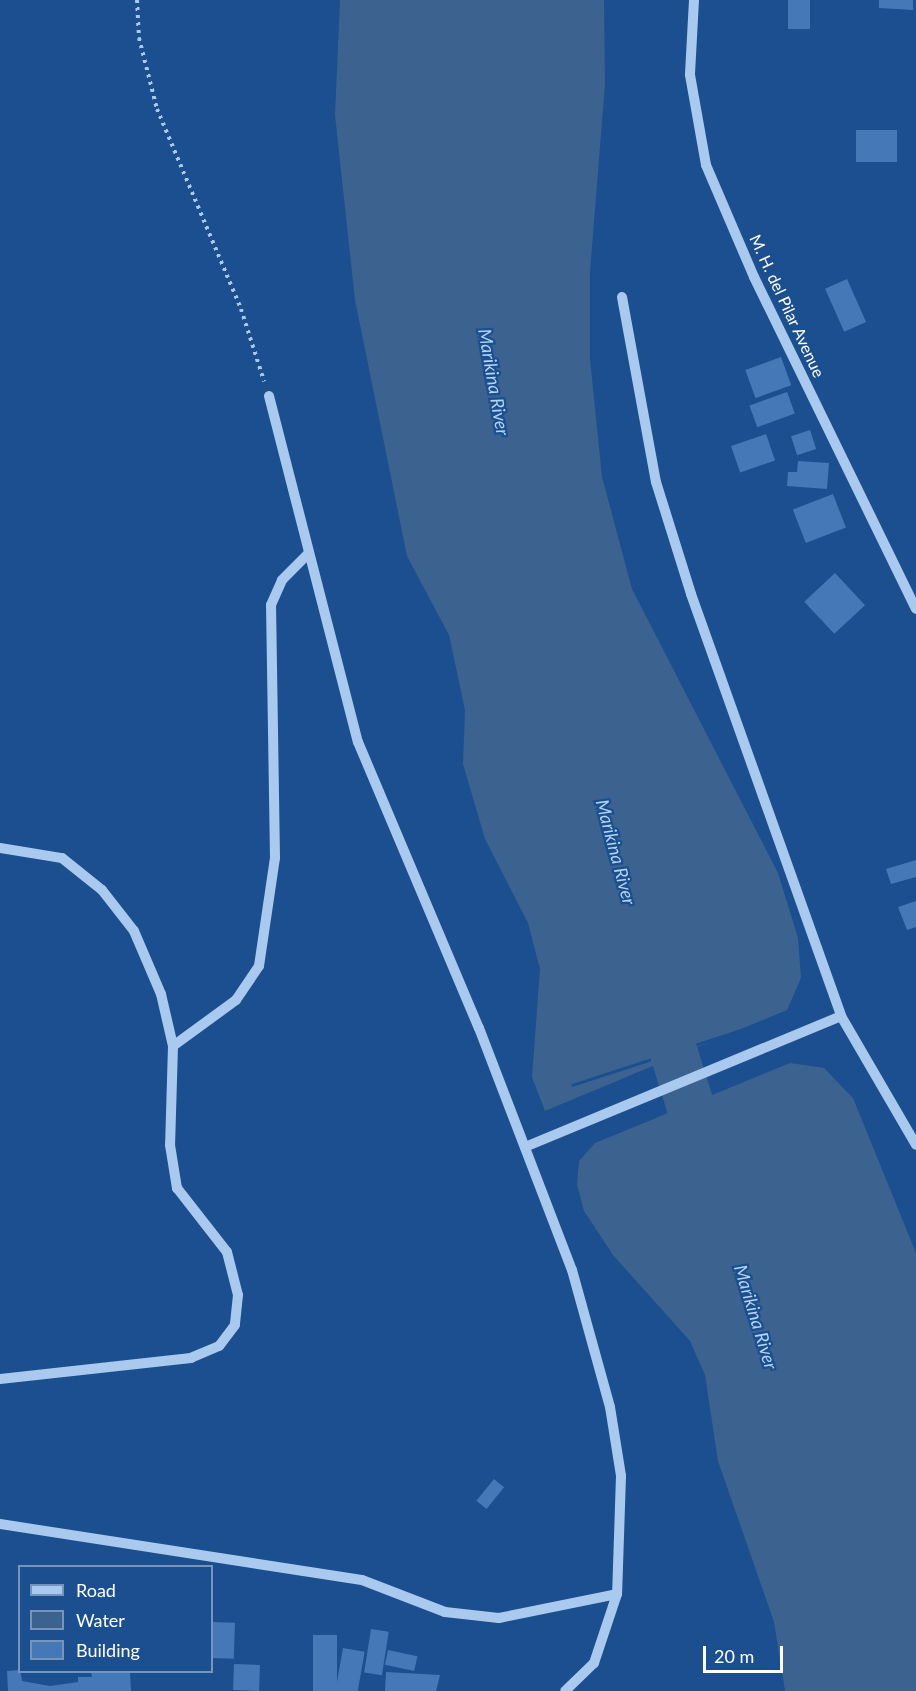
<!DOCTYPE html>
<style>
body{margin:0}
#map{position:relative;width:916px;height:1691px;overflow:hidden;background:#1b4f8f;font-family:Lato,sans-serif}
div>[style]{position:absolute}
.water>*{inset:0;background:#3c6290}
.pier>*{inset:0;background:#1b4f8f;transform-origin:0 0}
.river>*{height:48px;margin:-24px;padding:0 24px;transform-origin:24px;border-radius:24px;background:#3c6290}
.building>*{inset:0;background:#4478b7;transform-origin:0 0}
.path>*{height:4px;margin-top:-2px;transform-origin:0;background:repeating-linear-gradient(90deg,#a9c9ee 0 3px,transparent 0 7.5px)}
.minor>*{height:10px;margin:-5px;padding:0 5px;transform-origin:5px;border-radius:5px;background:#a9c9ee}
span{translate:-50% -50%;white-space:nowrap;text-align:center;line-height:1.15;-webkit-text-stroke:4.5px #1b4f8f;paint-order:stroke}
.street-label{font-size:16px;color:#fff}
.water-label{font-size:18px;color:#b5d3f5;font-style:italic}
.legend{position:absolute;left:18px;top:1565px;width:195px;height:108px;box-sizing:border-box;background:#1b4f8f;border:2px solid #7695bc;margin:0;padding:8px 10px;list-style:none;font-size:18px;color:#fff}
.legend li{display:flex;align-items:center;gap:12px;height:30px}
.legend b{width:30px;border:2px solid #7695bc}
.scale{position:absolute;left:703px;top:1646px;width:80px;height:27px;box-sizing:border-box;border:3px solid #fff;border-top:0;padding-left:8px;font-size:18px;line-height:21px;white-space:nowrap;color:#fff;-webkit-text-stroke:4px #1b4f8f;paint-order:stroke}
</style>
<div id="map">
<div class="water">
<div style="clip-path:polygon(340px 0,604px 0,605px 84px,590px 272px,590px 359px,602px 477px,632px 589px,778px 873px,798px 938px,801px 978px,787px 1010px,545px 1111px,532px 1077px,540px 969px,528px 923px,485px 839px,463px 764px,465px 710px,449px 635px,407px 556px,355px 300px,335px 115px)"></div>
<div style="clip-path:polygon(790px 1063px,824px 1068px,853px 1098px,916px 1253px,916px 1691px,785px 1691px,774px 1622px,718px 1461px,705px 1375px,690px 1341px,613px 1255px,584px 1211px,577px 1184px,579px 1161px,595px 1143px)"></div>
</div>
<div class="pier">
<div style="left:772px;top:1019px;width:3px;height:211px;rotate:72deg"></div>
<div style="left:789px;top:1060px;width:3px;height:211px;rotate:72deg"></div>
</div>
<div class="river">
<div style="left:656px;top:995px;width:179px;rotate:72.8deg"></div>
</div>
<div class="building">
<div style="left:788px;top:0;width:22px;height:29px"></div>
<div style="clip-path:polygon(879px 0,913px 0,913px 10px,879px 8px)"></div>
<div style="left:856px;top:130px;width:41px;height:32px"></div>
<div style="left:847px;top:279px;width:47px;height:24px;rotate:66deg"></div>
<div style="left:781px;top:357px;width:30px;height:38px;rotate:70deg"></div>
<div style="left:787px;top:392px;width:23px;height:40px;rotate:70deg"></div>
<div style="left:810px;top:430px;width:20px;height:20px;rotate:72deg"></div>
<div style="left:766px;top:434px;width:28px;height:37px;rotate:71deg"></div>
<div style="clip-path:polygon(798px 461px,829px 463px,827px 489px,787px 486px,788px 472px,797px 472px)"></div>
<div style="left:833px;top:494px;width:36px;height:43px;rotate:69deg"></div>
<div style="left:835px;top:573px;width:44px;height:42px;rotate:47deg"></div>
<div style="clip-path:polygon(916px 860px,916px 877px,891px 884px,886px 869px)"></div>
<div style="clip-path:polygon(916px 901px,916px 927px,907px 930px,898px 907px)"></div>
<div style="left:494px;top:1479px;width:13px;height:28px;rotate:39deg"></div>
<div style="left:212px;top:1622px;width:23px;height:36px;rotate:2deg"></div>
<div style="left:371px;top:1629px;width:18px;height:44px;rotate:9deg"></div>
<div style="left:313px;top:1635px;width:24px;height:56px"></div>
<div style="left:343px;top:1648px;width:22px;height:44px;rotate:10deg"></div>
<div style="left:388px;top:1650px;width:30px;height:15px;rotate:12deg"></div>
<div style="left:234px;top:1664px;width:26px;height:26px;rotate:2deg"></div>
<div style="clip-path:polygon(20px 1670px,22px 1681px,50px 1686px,78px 1682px,78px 1677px,92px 1677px,91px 1672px,130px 1672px,131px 1691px,8px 1691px,7px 1671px)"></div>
<div style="clip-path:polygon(386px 1672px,440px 1675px,436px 1691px,385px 1691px)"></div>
</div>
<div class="path">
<div style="left:137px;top:0;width:38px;rotate:87deg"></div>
<div style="left:139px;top:38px;width:73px;rotate:75.8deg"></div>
<div style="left:157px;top:109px;width:217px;rotate:67.2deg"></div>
<div style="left:241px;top:309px;width:76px;rotate:72.3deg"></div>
</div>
<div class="minor">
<div style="left:694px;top:0;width:75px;rotate:93.1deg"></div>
<div style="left:690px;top:75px;width:91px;rotate:79.9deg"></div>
<div style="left:706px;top:165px;width:122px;rotate:66.8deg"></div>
<div style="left:754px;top:277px;width:369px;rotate:64deg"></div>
<div style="left:622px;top:297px;width:188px;rotate:79.6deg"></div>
<div style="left:656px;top:482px;width:117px;rotate:72.6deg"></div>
<div style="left:691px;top:594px;width:448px;rotate:70.4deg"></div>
<div style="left:841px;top:1016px;width:149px;rotate:59.8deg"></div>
<div style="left:269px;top:396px;width:357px;rotate:75.6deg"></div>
<div style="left:358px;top:742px;width:311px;rotate:67.1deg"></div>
<div style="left:479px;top:1028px;width:259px;rotate:69deg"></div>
<div style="left:572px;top:1270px;width:142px;rotate:74.5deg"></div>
<div style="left:610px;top:1407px;width:70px;rotate:80.9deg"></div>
<div style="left:621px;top:1476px;width:118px;rotate:91.9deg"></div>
<div style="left:617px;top:1594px;width:73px;rotate:108.4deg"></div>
<div style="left:594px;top:1663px;width:40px;rotate:136deg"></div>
<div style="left:0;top:848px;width:63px;rotate:9.2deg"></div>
<div style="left:62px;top:858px;width:51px;rotate:38.7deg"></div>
<div style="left:102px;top:890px;width:52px;rotate:52deg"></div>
<div style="left:134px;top:931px;width:69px;rotate:66.8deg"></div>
<div style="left:161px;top:994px;width:53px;rotate:77deg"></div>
<div style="left:173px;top:1046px;width:99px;rotate:91.7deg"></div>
<div style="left:170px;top:1145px;width:44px;rotate:80.8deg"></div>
<div style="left:177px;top:1188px;width:81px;rotate:52deg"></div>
<div style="left:227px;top:1252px;width:44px;rotate:75.7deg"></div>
<div style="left:238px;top:1295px;width:30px;rotate:96deg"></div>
<div style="left:235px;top:1325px;width:26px;rotate:127deg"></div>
<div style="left:219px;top:1346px;width:30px;rotate:157deg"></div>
<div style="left:191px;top:1358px;width:192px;rotate:173.7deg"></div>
<div style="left:173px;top:1046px;width:78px;rotate:-36.1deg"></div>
<div style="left:236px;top:1000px;width:41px;rotate:-55.9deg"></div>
<div style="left:259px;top:966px;width:109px;rotate:-81.6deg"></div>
<div style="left:275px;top:858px;width:253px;rotate:-90.9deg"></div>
<div style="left:271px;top:605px;width:27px;rotate:-66deg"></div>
<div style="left:282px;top:580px;width:37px;rotate:-45deg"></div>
<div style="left:525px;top:1147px;width:342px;rotate:-22.5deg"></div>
<div style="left:0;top:1524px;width:366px;rotate:8.8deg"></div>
<div style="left:362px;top:1580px;width:89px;rotate:21.1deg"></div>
<div style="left:445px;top:1612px;width:54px;rotate:6.3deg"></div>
<div style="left:499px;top:1618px;width:120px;rotate:-11.5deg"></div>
</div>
<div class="street-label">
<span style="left:787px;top:306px;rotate:65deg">M. H. del Pilar Avenue</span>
</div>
<div class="water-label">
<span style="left:494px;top:382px;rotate:80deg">Marikina River</span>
<span style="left:616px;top:852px;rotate:75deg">Marikina River</span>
<span style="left:756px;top:1317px;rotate:73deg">Marikina River</span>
</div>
<ul class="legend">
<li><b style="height:8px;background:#a9c9ee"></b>Road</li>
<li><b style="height:16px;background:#3c6290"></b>Water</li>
<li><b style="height:16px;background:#4478b7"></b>Building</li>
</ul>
<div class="scale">20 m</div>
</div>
